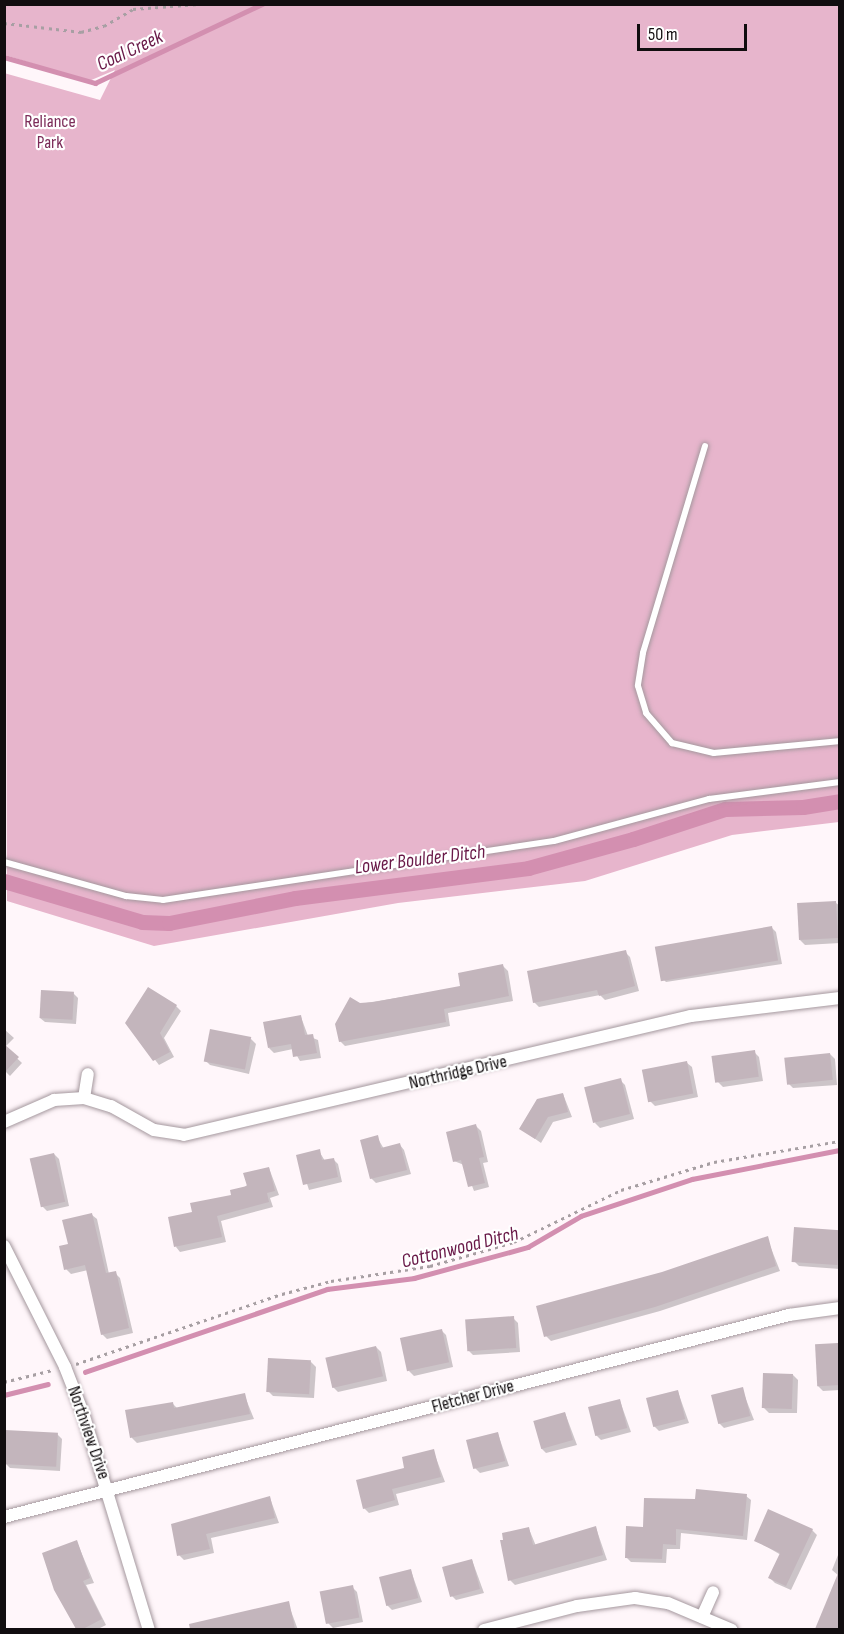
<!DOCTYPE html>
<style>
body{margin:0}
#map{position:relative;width:844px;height:1634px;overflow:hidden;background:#fff6fa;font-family:"Sofia Sans Condensed",sans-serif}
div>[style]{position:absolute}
.green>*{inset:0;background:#e7b5cc}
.shadow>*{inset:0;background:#0003}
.stream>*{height:4.5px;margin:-2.25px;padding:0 2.25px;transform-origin:2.25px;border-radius:2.25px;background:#d38fb0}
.canal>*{height:15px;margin:-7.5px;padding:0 7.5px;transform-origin:7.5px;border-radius:7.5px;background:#d38fb0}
.building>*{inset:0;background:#c3b5bc;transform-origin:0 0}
.path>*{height:3px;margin-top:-1.5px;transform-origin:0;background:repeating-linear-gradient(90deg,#a79fa3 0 3px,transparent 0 7.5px)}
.roads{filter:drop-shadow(0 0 2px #a5989e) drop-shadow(0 0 2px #a5989e)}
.lane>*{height:6px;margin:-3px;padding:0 3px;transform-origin:3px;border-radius:3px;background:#fff}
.street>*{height:12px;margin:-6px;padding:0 6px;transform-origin:6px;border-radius:6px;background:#fff}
span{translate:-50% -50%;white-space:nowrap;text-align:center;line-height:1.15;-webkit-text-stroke:4.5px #fff;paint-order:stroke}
.park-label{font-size:18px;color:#7c2c59}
.street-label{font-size:18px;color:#110d0f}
.water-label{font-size:20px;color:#691948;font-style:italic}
.frame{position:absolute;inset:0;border:6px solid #110d0f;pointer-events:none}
.scale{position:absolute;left:637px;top:24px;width:110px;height:27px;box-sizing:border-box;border:3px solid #110d0f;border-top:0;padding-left:8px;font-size:18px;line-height:21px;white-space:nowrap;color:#110d0f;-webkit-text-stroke:4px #fff;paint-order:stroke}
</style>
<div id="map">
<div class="green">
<div style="clip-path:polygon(5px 5px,839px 5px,839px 822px,732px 835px,585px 881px,398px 903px,154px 946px,7px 901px,4px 73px,100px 100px,115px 70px,89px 81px,5px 55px)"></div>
</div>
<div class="shadow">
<div style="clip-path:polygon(836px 903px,840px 906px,840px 943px,805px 945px,800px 940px)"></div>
<div style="clip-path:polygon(771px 927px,776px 932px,782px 964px,666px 982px,661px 977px)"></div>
<div style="clip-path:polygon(625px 952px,630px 957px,639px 991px,605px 1000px,600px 995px,539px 1007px,534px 1002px)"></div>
<div style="clip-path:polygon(503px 966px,508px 971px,513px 1001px,448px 1013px,450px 1026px,345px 1046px,340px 1041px,360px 1004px,462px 987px)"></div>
<div style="clip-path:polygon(73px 993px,78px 998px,76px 1024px,45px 1022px,40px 1018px)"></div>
<div style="clip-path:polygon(176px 1006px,181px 1011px,164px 1038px,174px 1057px,159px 1065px,127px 1023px)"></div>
<div style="clip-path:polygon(301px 1017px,308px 1036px,318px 1040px,321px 1058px,300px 1061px,293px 1049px,274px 1053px,269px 1048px)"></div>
<div style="clip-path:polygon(4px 1029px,14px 1038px,5px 1047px,22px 1063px,10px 1076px,4px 1070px)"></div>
<div style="clip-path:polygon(251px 1039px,256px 1044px,249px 1074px,210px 1065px,205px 1060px)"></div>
<div style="clip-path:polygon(754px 1052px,759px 1057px,763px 1081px,723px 1087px,718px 1082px)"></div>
<div style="clip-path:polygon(830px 1054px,835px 1059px,837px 1085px,793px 1088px,788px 1083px)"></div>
<div style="clip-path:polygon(687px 1063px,692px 1067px,698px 1097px,655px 1106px,650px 1101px)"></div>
<div style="clip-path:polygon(620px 1080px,625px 1085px,634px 1119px,600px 1128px,595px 1123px)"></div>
<div style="clip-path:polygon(563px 1094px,572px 1117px,553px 1122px,541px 1143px,521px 1129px)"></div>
<div style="clip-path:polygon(476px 1126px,481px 1131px,488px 1162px,483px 1163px,489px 1187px,474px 1191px,464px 1165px,454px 1161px)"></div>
<div style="clip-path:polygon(377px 1137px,384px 1149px,400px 1145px,404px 1150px,411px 1174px,376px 1183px,371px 1178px)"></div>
<div style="clip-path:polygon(319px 1151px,325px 1161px,333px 1159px,338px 1164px,342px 1182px,309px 1190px,298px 1156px)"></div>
<div style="clip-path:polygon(54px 1154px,59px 1159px,69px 1206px,47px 1211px,42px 1206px)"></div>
<div style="clip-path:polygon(269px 1168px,279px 1195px,270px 1198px,273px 1207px,221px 1221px,226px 1242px,180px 1252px,176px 1247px,194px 1213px,233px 1196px)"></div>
<div style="clip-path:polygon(92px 1215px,97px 1219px,109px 1274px,115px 1273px,120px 1278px,133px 1333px,107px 1339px,102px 1334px,88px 1270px,71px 1274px,66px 1269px,69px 1245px)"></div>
<div style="clip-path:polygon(840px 1231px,840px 1269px,799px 1266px,794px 1261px)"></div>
<div style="clip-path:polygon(767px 1238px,780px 1271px,660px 1311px,551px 1341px,546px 1336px,662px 1273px)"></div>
<div style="clip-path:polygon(513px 1318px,518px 1323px,520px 1352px,473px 1355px,468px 1350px)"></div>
<div style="clip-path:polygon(441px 1330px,446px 1335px,453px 1367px,414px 1376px,409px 1371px)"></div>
<div style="clip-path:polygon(837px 1344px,840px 1390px,823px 1391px,818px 1386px)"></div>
<div style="clip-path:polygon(376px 1347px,381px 1352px,387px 1381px,338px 1392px,333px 1387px)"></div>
<div style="clip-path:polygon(311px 1362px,316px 1367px,314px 1398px,273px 1396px,268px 1391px)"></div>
<div style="clip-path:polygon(793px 1375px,798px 1380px,797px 1413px,769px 1413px,764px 1408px)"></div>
<div style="clip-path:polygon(742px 1389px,754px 1420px,724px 1428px,719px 1423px)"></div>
<div style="clip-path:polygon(678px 1392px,689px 1423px,659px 1431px,654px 1426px)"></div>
<div style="clip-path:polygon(244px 1394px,254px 1419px,137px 1443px,132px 1438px,127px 1412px,173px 1404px,178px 1409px)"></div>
<div style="clip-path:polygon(620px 1401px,631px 1432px,601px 1440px,596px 1435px)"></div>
<div style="clip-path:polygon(565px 1413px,577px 1445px,546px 1453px,541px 1448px)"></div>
<div style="clip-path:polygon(57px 1434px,62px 1439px,60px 1471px,10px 1468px,5px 1463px)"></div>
<div style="clip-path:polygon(498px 1434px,509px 1466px,480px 1473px,475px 1468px)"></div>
<div style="clip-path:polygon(433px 1450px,445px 1482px,396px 1494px,399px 1505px,369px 1513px,364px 1508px)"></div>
<div style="clip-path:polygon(746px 1496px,751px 1500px,747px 1540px,681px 1533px,680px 1549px,667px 1549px,666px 1563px,631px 1562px,626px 1557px,696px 1501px)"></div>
<div style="clip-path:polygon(270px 1498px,279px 1523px,211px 1538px,214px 1553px,184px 1560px,179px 1555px,172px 1525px)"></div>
<div style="clip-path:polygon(596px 1528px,607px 1560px,515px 1585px,510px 1580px,529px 1529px,536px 1546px)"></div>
<div style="clip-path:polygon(812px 1530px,817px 1535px,791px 1590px,775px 1583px,770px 1578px,781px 1555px,755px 1540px)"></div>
<div style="clip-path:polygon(77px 1542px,94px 1583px,86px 1585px,106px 1625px,96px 1630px,78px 1630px,56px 1590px)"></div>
<div style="clip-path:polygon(840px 1550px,840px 1630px,817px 1630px,839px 1576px,832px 1570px)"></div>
<div style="clip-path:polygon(472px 1560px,484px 1593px,456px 1600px,452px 1596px)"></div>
<div style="clip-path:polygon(411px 1571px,422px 1602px,392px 1610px,387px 1605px)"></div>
<div style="clip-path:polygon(352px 1587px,357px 1592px,363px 1622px,333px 1628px,328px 1623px)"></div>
<div style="clip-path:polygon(288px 1603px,298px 1630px,208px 1630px,206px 1622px)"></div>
</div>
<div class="stream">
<div style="left:4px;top:57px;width:95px;rotate:15.9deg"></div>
<div style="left:95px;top:83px;width:185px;rotate:-25.3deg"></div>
<div style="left:85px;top:1372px;width:256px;rotate:-18.9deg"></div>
<div style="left:327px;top:1289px;width:88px;rotate:-7.2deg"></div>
<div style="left:414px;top:1278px;width:118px;rotate:-15.2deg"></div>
<div style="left:528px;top:1247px;width:61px;rotate:-30.3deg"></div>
<div style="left:581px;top:1216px;width:117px;rotate:-18.4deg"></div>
<div style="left:692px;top:1179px;width:151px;rotate:-11.1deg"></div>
<div style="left:4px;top:1395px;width:45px;rotate:-14deg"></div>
</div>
<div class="canal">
<div style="left:4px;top:881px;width:144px;rotate:16.5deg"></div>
<div style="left:142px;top:922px;width:27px;rotate:2deg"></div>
<div style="left:169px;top:923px;width:128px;rotate:-11.2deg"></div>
<div style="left:295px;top:898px;width:235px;rotate:-7.3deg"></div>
<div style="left:528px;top:868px;width:109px;rotate:-15.4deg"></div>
<div style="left:633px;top:839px;width:97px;rotate:-18.1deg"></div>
<div style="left:725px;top:809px;width:78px;rotate:-1.5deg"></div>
<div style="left:803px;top:807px;width:37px;rotate:-9deg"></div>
</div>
<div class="building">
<div style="left:836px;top:901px;width:37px;height:39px;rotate:87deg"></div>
<div style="left:772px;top:926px;width:35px;height:119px;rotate:80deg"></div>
<div style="clip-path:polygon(626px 950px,635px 986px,599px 996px,597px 990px,533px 1003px,527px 971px)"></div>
<div style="clip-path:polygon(503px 964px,509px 996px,444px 1009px,446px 1022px,339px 1042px,335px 1024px,350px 997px,360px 1003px,374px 1002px,460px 986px,458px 973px)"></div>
<div style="clip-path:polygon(148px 987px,177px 1005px,160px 1033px,170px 1052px,153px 1061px,125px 1023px)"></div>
<div style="left:41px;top:990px;width:33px;height:28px;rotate:3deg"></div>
<div style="clip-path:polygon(301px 1015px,305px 1035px,313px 1034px,317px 1053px,293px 1057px,291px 1044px,268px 1048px,263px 1022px)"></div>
<div style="left:210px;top:1029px;width:42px;height:33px;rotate:11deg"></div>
<div style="clip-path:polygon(4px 1044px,19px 1057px,4px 1073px)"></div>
<div style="left:755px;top:1050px;width:27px;height:44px;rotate:82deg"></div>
<div style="left:830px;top:1053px;width:27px;height:46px;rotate:84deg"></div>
<div style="left:687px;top:1061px;width:33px;height:46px;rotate:79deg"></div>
<div style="left:621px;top:1078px;width:37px;height:38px;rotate:76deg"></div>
<div style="clip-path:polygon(563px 1093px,568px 1112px,548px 1117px,535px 1139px,519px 1129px,537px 1099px)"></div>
<div style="clip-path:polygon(476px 1124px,484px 1157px,479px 1158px,485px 1183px,468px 1187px,461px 1160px,453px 1162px,446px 1132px)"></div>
<div style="clip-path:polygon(378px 1135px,381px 1148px,400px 1143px,407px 1170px,370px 1179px,360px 1140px)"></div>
<div style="clip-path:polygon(320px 1149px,322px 1160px,334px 1158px,338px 1177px,303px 1185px,296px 1155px)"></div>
<div style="left:54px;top:1153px;width:50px;height:25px;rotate:77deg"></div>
<div style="clip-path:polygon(269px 1167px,275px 1191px,267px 1193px,269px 1202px,217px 1216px,222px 1237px,174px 1247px,168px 1217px,192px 1212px,190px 1203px,231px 1195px,230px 1190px,247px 1186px,243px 1173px)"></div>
<div style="clip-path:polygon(92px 1213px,106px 1273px,116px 1271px,129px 1328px,101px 1335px,85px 1265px,64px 1270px,59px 1246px,68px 1244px,62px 1220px)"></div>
<div style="left:794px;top:1227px;width:46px;height:35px;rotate:4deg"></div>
<div style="clip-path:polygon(768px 1236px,776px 1266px,655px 1307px,544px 1337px,536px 1306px,662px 1272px)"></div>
<div style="left:514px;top:1316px;width:32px;height:49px;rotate:86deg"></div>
<div style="left:442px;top:1329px;width:34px;height:43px;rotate:78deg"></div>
<div style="left:838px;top:1343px;width:42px;height:23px;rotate:87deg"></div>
<div style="left:376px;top:1346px;width:31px;height:52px;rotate:77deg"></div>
<div style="left:268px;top:1358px;width:43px;height:34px;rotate:3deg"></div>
<div style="left:763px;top:1373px;width:30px;height:35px;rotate:2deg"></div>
<div style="left:743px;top:1387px;width:30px;height:33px;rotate:76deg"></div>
<div style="left:678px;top:1390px;width:30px;height:33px;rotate:76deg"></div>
<div style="clip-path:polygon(245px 1393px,250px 1414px,130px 1438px,125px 1410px,173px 1402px,174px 1408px)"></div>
<div style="left:620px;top:1399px;width:30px;height:33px;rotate:76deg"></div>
<div style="left:565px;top:1412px;width:29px;height:33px;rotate:74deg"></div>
<div style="left:5px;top:1430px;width:53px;height:34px;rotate:3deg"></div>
<div style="left:498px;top:1432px;width:30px;height:33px;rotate:76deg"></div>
<div style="clip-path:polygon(434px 1449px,441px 1477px,392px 1489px,395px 1500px,363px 1509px,356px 1480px,404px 1468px,402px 1457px)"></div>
<div style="clip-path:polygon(696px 1489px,747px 1494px,743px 1536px,676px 1529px,676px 1545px,663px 1544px,662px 1559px,625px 1558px,626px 1526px,643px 1527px,644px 1498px,695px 1499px)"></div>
<div style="clip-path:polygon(270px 1496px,275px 1518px,206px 1534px,210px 1549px,177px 1556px,171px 1524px)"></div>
<div style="clip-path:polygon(768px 1509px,813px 1529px,786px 1586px,768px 1578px,780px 1553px,754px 1541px)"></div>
<div style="clip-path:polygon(596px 1526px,603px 1555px,508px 1581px,500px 1540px,503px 1540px,502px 1533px,529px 1527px,533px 1545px)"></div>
<div style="clip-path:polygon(77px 1540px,90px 1578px,83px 1581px,102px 1619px,83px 1629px,76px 1629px,54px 1590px,42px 1553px)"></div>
<div style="left:472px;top:1559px;width:31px;height:31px;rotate:75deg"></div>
<div style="left:411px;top:1569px;width:30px;height:33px;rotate:76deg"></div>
<div style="clip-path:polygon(839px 1571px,840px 1629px,815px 1629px)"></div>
<div style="left:353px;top:1585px;width:33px;height:34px;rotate:79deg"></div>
<div style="clip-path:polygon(289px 1601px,295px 1629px,190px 1629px,189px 1624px)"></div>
</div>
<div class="path">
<div style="left:4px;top:23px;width:78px;rotate:6.7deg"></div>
<div style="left:81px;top:32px;width:24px;rotate:-15deg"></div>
<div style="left:104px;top:26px;width:34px;rotate:-30deg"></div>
<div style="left:133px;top:9px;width:66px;rotate:-4.3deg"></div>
<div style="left:76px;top:1364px;width:218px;rotate:-18.8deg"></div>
<div style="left:282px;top:1294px;width:51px;rotate:-14.9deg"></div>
<div style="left:331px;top:1281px;width:100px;rotate:-8.6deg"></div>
<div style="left:430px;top:1266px;width:87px;rotate:-15.9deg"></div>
<div style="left:514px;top:1242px;width:119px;rotate:-25.9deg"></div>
<div style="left:621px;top:1190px;width:97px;rotate:-16.8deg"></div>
<div style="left:714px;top:1162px;width:128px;rotate:-9.5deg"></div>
<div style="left:4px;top:1382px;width:50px;rotate:-13.8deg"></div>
</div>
<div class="roads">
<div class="lane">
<div style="left:705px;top:446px;width:216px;rotate:106.7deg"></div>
<div style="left:643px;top:653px;width:33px;rotate:99deg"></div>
<div style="left:638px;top:686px;width:28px;rotate:73deg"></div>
<div style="left:646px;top:713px;width:40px;rotate:49deg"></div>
<div style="left:672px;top:743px;width:43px;rotate:13.4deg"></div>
<div style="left:714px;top:753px;width:127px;rotate:-5.4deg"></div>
<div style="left:4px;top:862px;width:127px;rotate:15.6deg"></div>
<div style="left:126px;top:896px;width:37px;rotate:6deg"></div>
<div style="left:163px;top:900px;width:395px;rotate:-8.6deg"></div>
<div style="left:554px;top:841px;width:161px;rotate:-15.2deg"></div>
<div style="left:709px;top:799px;width:132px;rotate:-7.4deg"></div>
</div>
<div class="street">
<div style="left:84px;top:1098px;width:24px;rotate:-81deg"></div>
<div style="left:4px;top:1122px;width:55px;rotate:-23.7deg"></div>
<div style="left:54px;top:1100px;width:30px;rotate:-4deg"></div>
<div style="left:84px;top:1098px;width:28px;rotate:17deg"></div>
<div style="left:111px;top:1106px;width:49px;rotate:29.2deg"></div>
<div style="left:154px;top:1130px;width:30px;rotate:9deg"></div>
<div style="left:184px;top:1135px;width:521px;rotate:-13.21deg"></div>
<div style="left:691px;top:1016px;width:150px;rotate:-6.9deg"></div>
<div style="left:4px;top:1246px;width:136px;rotate:63.2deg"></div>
<div style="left:65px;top:1367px;width:49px;rotate:68.6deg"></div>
<div style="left:83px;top:1413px;width:227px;rotate:73.1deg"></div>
<div style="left:4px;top:1517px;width:811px;rotate:-14.43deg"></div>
<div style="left:789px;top:1315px;width:51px;rotate:-7.8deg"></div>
<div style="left:702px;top:1617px;width:27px;rotate:-66deg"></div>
<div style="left:484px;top:1630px;width:96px;rotate:-14.5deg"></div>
<div style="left:577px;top:1606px;width:59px;rotate:-7.9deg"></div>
<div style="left:635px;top:1598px;width:33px;rotate:9deg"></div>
<div style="left:668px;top:1603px;width:69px;rotate:22.9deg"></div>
</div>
</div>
<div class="park-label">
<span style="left:50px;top:133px">Reliance<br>Park</span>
</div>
<div class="street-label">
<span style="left:458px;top:1073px;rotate:-13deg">Northridge Drive</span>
<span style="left:473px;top:1397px;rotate:-15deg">Fletcher Drive</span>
<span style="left:88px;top:1433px;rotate:71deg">Northview Drive</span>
</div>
<div class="water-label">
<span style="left:130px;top:51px;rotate:-25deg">Coal Creek</span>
<span style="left:420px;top:860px;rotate:-7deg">Lower Boulder Ditch</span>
<span style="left:460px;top:1248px;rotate:-14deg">Cottonwood Ditch</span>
</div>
<div class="frame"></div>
<div class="scale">50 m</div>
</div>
